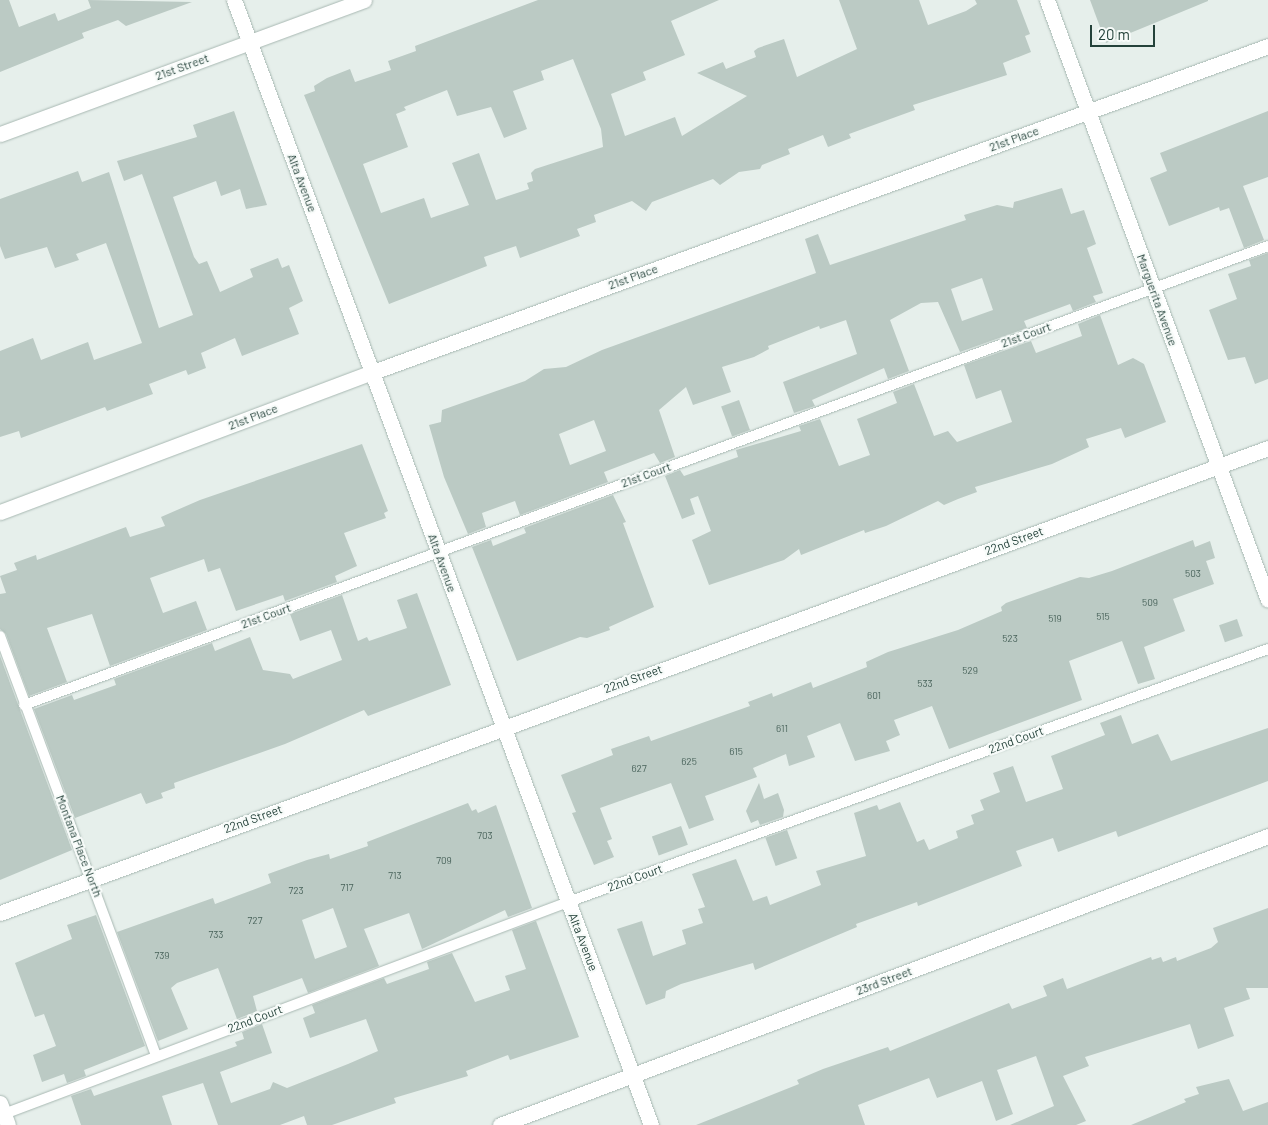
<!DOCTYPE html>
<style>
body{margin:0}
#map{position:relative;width:1268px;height:1125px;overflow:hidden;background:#e6efeb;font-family:Barlow,sans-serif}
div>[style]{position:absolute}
.building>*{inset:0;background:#bbcac4;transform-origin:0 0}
.roads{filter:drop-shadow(0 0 1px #a8b8b2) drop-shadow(0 0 1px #a8b8b2)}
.service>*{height:10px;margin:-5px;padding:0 5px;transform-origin:5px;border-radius:5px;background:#fff}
.minor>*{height:15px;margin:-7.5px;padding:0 7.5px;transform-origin:7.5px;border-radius:7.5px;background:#fff}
.tertiary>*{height:15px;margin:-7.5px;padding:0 7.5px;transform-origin:7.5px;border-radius:7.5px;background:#fff}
span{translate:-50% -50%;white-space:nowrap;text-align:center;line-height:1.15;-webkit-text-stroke:4.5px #f7fbf9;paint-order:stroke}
.number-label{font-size:10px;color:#4a645c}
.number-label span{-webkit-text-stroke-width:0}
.street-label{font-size:12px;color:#24423a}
.scale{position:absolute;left:1090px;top:25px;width:65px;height:22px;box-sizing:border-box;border:2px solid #24423a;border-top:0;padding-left:6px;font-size:15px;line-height:18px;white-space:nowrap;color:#24423a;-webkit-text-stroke:4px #f7fbf9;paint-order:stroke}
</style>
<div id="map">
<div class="building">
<div style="clip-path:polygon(0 0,9px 0,19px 27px,55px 13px,58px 21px,91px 8px,88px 0,192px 2px,126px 26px,118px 20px,82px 33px,84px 38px,0 72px)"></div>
<div style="clip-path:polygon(evenodd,538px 0,719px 0,671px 21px,685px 55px,643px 72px,646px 80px,611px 94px,625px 136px,675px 117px,682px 136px,747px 96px,697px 73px,723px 62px,726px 69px,756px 57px,754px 51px,758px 48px,784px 39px,797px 77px,857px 49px,839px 0,919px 0,928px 25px,966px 11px,977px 4px,975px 0,1017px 0,1030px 34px,1025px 36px,1031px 52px,1003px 63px,1007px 75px,913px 105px,915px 110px,849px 134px,851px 138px,828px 147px,823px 135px,788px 149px,790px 154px,762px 165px,760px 169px,739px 172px,720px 185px,713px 179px,652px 202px,646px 211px,632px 201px,594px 215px,596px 222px,577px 229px,580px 236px,520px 258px,516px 246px,484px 257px,487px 266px,389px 304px,304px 95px,315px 91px,314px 86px,327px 78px,350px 69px,355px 82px,391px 70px,388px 61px,416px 51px,415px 46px,538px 0,573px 59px,601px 129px,603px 147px,535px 169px,531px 173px,533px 181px,527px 183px,529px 189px,496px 200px,479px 153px,452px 163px,469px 205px,431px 218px,424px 198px,381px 213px,363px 164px,408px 147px,396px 114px,406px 110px,404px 107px,447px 90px,457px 116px,491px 107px,504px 138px,527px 129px,513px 91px,544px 80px,541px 71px,573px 59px)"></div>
<div style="clip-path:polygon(1090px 0,1208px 0,1208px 1px,1106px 43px)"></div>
<div style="clip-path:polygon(234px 111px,267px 205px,246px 209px,240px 189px,221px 196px,216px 181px,173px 197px,194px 257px,199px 264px,207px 261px,220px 292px,253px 277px,250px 269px,278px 258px,282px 268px,289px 265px,303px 301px,289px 308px,299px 334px,242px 356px,235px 338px,201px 353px,206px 368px,188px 375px,186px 370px,149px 384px,153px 394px,107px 411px,105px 407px,21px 438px,19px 431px,0 437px,0 351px,33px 338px,41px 360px,88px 342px,94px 360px,142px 343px,106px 243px,76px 254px,79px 260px,55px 268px,47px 247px,5px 259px,0 246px,0 199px,78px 171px,82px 182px,109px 172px,159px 328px,193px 315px,142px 174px,124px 181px,117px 161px,197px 137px,193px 125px)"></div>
<div style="clip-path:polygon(1268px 111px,1268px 177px,1243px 186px,1264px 240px,1244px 248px,1229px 208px,1220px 211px,1219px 207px,1169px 226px,1150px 178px,1167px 171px,1160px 153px)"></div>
<div style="clip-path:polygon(evenodd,1062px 188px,1071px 214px,1084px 210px,1096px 244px,1087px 248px,1103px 293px,1093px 296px,1096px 302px,1073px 311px,1070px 304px,1024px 321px,1027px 328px,960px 352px,938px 302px,921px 303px,890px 320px,909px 371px,888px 379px,884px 368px,812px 400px,815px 406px,794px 413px,783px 382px,857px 354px,846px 320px,820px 329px,819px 326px,768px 346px,769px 349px,754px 357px,722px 367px,731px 392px,693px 405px,686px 387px,659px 410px,675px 457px,660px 463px,654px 453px,604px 472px,608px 482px,520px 515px,515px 501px,482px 513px,486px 527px,468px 534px,444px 477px,429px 425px,441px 422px,442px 410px,525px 381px,544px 369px,566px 367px,602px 350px,816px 273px,805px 239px,818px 234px,830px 265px,966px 220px,964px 215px,997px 205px,1013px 208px,1014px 202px,1062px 188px,982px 278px,993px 310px,962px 321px,951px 289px,982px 278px,1062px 188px,594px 420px,606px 451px,570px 465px,559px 434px,594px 420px)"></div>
<div style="clip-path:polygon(1268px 253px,1268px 379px,1255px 384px,1245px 357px,1228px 360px,1209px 310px,1237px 299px,1228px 274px,1251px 266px,1249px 260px)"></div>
<div style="clip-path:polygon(1100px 315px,1118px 365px,1133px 358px,1144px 364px,1166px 422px,1125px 438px,1121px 428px,1086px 439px,1089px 447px,1052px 464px,975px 487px,977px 492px,958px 499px,944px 505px,938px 501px,886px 526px,865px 533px,864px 530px,801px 555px,799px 549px,784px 560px,709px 585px,692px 540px,711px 531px,698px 496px,690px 499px,695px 514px,682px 519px,665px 476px,680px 470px,684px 476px,738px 457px,736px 450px,801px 431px,799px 426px,820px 419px,839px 466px,870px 455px,857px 419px,897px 403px,893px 392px,914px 384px,934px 436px,948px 431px,957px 442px,1012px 422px,1001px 390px,976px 399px,964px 365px,1031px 341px,1036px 353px,1082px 336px,1078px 324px)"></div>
<div style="left:739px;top:400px;width:32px;height:19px;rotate:70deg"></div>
<div style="clip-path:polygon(362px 444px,388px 511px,384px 513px,386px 518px,344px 533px,357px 566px,335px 576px,337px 582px,285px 601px,283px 595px,236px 611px,220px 568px,208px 572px,204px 559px,150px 578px,163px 613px,196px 601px,207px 630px,110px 666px,92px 614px,47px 628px,67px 682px,29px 696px,6px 634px,0 629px,0 594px,6px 593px,0 576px,17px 570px,14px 563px,36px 555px,37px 560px,126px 527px,130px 537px,165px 526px,161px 517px,200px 500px)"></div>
<div style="clip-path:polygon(613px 495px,626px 522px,623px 523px,654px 607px,609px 627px,610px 630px,587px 638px,580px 637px,517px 661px,472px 547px,491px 540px,493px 546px,526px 533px,524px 528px)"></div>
<div style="clip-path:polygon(1193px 540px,1195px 547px,1210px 541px,1215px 558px,1206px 561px,1214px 584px,1173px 599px,1185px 631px,1144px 647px,1155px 679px,1138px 684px,1122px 641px,1069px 661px,1082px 700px,949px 749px,932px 706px,894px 720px,900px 735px,886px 741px,890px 751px,855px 761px,840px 723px,807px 736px,815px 757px,789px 766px,786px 754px,753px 768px,757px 777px,705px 796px,714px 820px,689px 829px,671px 783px,600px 808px,612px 839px,607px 841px,614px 857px,594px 865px,572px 813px,576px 812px,561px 775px,613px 755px,611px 749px,649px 736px,651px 741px,750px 706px,748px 702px,772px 693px,773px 697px,811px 682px,813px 688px,867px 667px,866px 662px,888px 652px,958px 630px,1002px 611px,1001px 607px,1006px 603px,1080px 577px,1089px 578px,1112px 571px)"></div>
<div style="clip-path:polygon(417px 593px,451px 685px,368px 716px,364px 710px,285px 744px,174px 783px,175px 788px,161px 793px,163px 798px,146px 804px,141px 793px,75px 818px,34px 709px,72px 695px,74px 700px,116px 685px,114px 679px,212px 643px,215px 651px,250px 637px,263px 670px,290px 674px,293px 679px,342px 660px,331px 630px,300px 641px,290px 614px,342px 595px,358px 641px,367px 637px,369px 641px,407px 628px,397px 600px)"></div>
<div style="left:1237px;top:619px;width:18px;height:19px;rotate:71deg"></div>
<div style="clip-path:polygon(0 656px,72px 850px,0 880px)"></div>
<div style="clip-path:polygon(1121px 715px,1132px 744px,1158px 734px,1171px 761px,1268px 728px,1268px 781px,1118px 837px,1116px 831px,1058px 852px,1053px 838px,1016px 851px,1022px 866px,918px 906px,917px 902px,856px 924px,857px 927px,755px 970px,753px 963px,681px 984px,666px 991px,665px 998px,646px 1005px,617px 929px,642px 921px,653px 956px,686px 944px,682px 930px,703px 923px,698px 909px,705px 907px,692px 874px,736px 859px,753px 901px,767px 896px,770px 905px,821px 885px,816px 871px,866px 856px,854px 813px,877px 805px,879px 810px,900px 802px,917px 842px,924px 839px,929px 850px,958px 838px,956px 831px,974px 824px,971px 815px,984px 810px,980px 800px,1000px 792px,993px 773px,1013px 766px,1026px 802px,1063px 789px,1051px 756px,1105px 735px,1100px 723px)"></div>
<div style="clip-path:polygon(759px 783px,764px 799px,778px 793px,784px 810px,783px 817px,760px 825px,758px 820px,751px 823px,746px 811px)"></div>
<div style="clip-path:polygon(evenodd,468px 803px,472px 811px,476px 809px,478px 813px,496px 805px,532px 908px,508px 917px,505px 910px,422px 949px,409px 913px,364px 929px,379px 966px,308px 993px,302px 978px,253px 996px,257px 1011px,237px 1019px,218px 968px,177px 983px,171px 988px,188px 1029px,158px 1041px,117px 932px,213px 898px,215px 904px,271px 883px,268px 874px,307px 860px,329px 854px,330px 859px,368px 846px,367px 842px,468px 803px,333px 908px,347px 947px,315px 959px,302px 920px,333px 908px)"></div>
<div style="left:681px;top:826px;width:20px;height:31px;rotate:70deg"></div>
<div style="left:787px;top:830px;width:30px;height:23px;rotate:70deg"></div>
<div style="clip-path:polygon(1268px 908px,1268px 988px,1246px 988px,1250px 999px,1224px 1008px,1234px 1036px,1198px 1049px,1190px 1024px,1085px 1057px,1089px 1066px,1063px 1076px,1086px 1121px,1076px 1125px,1010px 1125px,1054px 1106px,1036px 1056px,997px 1070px,1013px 1114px,996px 1121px,982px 1081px,937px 1098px,929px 1078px,858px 1105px,865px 1125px,696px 1125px,799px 1084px,797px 1080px,823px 1069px,888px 1047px,890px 1051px,1009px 1003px,1012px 1009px,1047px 996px,1043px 986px,1063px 978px,1067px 989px,1151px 957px,1152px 960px,1161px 957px,1163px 962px,1176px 957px,1177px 961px,1211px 948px,1218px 942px,1213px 928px)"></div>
<div style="clip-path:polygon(96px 915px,145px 1046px,84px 1070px,86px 1076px,67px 1083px,64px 1074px,42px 1082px,33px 1055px,56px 1046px,44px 1014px,35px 1017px,15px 963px,72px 939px,67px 925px)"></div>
<div style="clip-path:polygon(536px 921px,579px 1037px,510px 1060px,508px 1055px,466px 1071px,468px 1076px,394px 1098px,396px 1103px,332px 1125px,307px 1125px,304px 1116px,280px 1125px,218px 1125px,203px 1083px,162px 1096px,172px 1125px,81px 1125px,71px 1096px,91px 1089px,94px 1096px,237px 1046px,235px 1042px,244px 1039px,242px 1032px,262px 1024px,272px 1053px,220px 1072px,231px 1103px,270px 1089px,273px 1082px,287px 1088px,348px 1064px,378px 1051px,366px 1019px,310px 1038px,303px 1018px,315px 1013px,312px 1005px,384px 978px,387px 984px,429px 969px,427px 962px,452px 953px,475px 1002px,510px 990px,505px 976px,526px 969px,512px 930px)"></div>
<div style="clip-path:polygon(1229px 1079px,1243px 1111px,1268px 1102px,1268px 1125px,1131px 1125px,1186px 1102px,1184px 1099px,1199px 1094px,1196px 1087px)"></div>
</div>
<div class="roads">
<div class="service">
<div style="left:0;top:636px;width:448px;rotate:69.6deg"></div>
<div style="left:24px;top:705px;width:1326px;rotate:-20.25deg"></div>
<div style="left:4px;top:1114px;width:603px;rotate:-20.6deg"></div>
<div style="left:568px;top:902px;width:744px;rotate:-19.87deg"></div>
</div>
<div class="minor">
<div style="left:234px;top:0;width:1200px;rotate:69.66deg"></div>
<div style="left:1047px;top:0;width:639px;rotate:69.78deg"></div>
<div style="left:0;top:134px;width:388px;rotate:-20.2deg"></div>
<div style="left:0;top:512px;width:398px;rotate:-20.6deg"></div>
<div style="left:373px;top:372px;width:953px;rotate:-20.01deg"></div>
<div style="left:0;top:913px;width:1351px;rotate:-20.14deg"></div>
<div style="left:500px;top:1125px;width:821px;rotate:-20.62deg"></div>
</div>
<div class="tertiary">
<div style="left:0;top:1103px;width:23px;rotate:70deg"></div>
</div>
</div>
<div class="number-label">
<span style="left:1193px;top:574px">503</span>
<span style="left:1150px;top:603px">509</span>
<span style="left:1103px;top:617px">515</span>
<span style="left:1055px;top:619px">519</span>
<span style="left:1010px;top:639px">523</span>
<span style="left:970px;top:671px">529</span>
<span style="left:925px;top:684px">533</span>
<span style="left:874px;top:696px">601</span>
<span style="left:782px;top:729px">611</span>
<span style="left:736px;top:752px">615</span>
<span style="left:689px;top:762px">625</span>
<span style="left:639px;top:769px">627</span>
<span style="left:485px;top:836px">703</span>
<span style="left:444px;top:861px">709</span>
<span style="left:395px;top:876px">713</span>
<span style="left:347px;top:888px">717</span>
<span style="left:296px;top:891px">723</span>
<span style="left:255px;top:921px">727</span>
<span style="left:216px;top:935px">733</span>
<span style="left:162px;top:956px">739</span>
</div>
<div class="street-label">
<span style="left:182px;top:67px;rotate:-20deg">21st Street</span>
<span style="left:1014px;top:139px;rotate:-20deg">21st Place</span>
<span style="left:302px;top:183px;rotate:69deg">Alta Avenue</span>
<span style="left:633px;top:277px;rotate:-20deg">21st Place</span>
<span style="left:1157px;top:300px;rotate:70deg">Marguerita Avenue</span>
<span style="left:1026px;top:335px;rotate:-20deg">21st Court</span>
<span style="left:253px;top:417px;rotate:-21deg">21st Place</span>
<span style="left:646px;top:475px;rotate:-20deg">21st Court</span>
<span style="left:1014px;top:541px;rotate:-20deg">22nd Street</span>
<span style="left:442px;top:563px;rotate:70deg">Alta Avenue</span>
<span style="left:266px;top:616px;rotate:-20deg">21st Court</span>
<span style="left:633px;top:679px;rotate:-20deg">22nd Street</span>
<span style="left:1016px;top:740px;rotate:-20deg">22nd Court</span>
<span style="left:253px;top:819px;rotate:-20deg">22nd Street</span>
<span style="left:79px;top:846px;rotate:69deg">Montana Place North</span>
<span style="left:635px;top:878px;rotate:-20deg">22nd Court</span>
<span style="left:583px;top:942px;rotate:69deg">Alta Avenue</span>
<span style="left:884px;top:981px;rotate:-21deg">23rd Street</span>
<span style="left:255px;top:1019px;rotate:-21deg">22nd Court</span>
</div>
<div class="scale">20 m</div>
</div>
